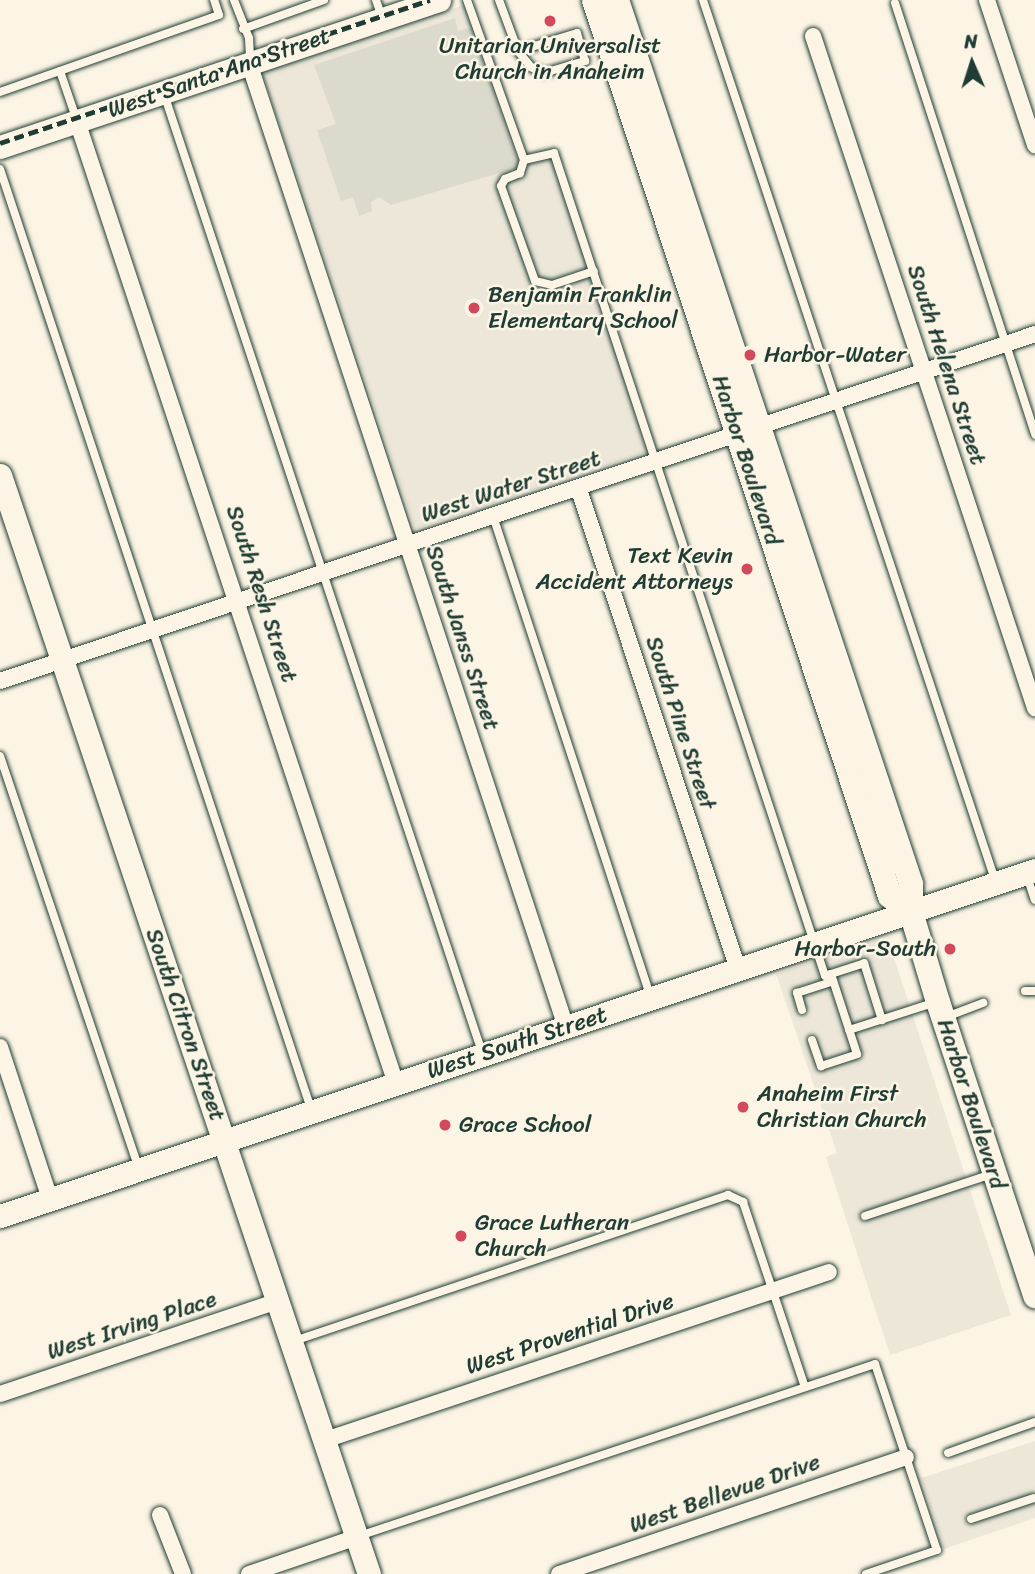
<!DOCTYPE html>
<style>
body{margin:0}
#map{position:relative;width:1035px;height:1574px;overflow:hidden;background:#fcf5e5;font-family:Sriracha,sans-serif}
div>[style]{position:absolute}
.built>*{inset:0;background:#ece7d8}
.green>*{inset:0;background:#dcdacc}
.roads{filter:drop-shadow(0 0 2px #1f3d34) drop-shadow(0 0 2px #1f3d34)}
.lane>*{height:8px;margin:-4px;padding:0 4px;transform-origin:4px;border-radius:4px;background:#fcf5e5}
.street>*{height:16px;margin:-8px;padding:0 8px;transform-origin:8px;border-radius:8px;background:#fcf5e5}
.secondary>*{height:23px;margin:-11.5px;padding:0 11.5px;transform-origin:11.5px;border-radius:11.5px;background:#fcf5e5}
.primary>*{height:24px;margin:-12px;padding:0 12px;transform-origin:12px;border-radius:12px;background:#fcf5e5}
.rail>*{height:4.5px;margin-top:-2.25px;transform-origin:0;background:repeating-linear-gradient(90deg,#1f3d34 0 10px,transparent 0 15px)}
.dots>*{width:19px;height:19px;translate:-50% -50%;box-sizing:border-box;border:4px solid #fcf5e5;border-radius:50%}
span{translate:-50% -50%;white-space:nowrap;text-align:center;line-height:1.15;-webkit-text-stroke:5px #fcf5e5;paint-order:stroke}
.poi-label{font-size:23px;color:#1f3d34}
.left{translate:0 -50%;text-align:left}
.right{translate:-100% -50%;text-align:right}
.street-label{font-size:23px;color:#1f3d34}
.north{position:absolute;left:937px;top:28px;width:70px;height:70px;-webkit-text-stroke:5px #fcf5e5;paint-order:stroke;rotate:357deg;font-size:19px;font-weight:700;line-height:28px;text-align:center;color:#1f3d34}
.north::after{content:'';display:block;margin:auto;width:24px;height:32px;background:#1f3d34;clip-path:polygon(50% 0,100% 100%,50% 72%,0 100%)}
</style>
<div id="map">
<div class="built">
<div style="clip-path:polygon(467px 4px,521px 166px,557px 155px,656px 449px,415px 529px,262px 72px)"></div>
<div style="clip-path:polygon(879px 939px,890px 946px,1011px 1315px,890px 1355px,826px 1157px,837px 1153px,776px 974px)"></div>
<div style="clip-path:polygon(1035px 1441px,1035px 1518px,944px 1549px,921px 1478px)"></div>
</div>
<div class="green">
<div style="clip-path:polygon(455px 18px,458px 31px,471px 28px,519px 167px,391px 205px,379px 197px,371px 202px,372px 211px,359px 216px,353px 197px,341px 201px,317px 130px,336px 124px,314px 65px)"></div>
</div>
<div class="roads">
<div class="lane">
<div style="left:234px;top:0;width:41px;rotate:68.5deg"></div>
<div style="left:249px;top:38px;width:22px;rotate:87deg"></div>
<div style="left:376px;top:0;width:18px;rotate:71deg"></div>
<div style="left:467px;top:0;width:170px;rotate:70.4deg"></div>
<div style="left:524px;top:160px;width:31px;rotate:-13deg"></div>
<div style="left:554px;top:153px;width:866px;rotate:71.77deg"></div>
<div style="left:825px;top:976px;width:6px;rotate:-18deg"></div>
<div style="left:499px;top:0;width:54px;rotate:69.6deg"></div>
<div style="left:518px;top:51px;width:21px;rotate:51deg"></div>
<div style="left:531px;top:67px;width:14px;rotate:25deg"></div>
<div style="left:544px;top:73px;width:43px;rotate:-16.3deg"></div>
<div style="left:585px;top:61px;width:29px;rotate:-106deg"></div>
<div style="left:577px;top:33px;width:62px;rotate:163deg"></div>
<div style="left:703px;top:0;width:927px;rotate:71.64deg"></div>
<div style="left:895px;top:3px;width:454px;rotate:72deg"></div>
<div style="left:243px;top:29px;width:86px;rotate:-19.7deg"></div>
<div style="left:60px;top:71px;width:50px;rotate:71.2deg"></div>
<div style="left:0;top:92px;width:232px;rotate:-19.4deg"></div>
<div style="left:219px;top:15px;width:16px;rotate:-108deg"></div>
<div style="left:164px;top:94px;width:1009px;rotate:71.64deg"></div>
<div style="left:524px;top:160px;width:14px;rotate:107deg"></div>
<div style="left:520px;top:173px;width:16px;rotate:158deg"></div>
<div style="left:505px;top:179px;width:8px;rotate:120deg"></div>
<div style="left:501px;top:186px;width:101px;rotate:70.3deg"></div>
<div style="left:535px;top:281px;width:17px;rotate:13deg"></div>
<div style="left:552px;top:285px;width:44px;rotate:-18.4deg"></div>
<div style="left:0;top:169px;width:990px;rotate:71.69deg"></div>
<div style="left:493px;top:516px;width:504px;rotate:71.85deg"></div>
<div style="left:0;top:756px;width:434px;rotate:71.4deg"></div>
<div style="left:1027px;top:876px;width:25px;rotate:72deg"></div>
<div style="left:1025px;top:991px;width:10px"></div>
<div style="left:802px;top:1010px;width:18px;rotate:-106deg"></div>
<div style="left:797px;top:993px;width:38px;rotate:-18deg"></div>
<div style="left:946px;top:1017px;width:40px;rotate:-21deg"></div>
<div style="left:849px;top:1030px;width:91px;rotate:-17.8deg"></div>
<div style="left:812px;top:1040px;width:28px;rotate:71deg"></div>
<div style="left:821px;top:1066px;width:38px;rotate:-18deg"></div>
<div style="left:857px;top:1054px;width:84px;rotate:-108deg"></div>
<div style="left:831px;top:974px;width:35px;rotate:-18deg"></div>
<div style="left:864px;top:963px;width:60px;rotate:72.5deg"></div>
<div style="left:865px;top:1216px;width:134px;rotate:-18.3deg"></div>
<div style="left:294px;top:1341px;width:458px;rotate:-18.6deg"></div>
<div style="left:728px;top:1195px;width:17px;rotate:25deg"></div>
<div style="left:743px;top:1202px;width:195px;rotate:71.5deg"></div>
<div style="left:948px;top:1453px;width:92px;rotate:-19.6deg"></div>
<div style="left:971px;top:1519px;width:66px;rotate:-18.4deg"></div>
<div style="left:359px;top:1536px;width:544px;rotate:-18.43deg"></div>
<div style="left:875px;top:1364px;width:196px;rotate:71.6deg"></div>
<div style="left:937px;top:1550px;width:75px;rotate:161.3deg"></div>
</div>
<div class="street">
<div style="left:987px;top:0;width:153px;rotate:71.7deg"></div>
<div style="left:813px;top:36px;width:708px;rotate:71.72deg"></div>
<div style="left:249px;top:63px;width:1015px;rotate:71.8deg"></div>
<div style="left:77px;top:121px;width:1014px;rotate:71.67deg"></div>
<div style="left:579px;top:490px;width:505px;rotate:71.64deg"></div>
<div style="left:0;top:681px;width:1092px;rotate:-18.53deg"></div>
<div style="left:0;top:1047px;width:160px;rotate:71.8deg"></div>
<div style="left:0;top:1394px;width:293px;rotate:-18.5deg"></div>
<div style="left:325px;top:1440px;width:531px;rotate:-18.43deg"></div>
<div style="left:160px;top:1515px;width:63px;rotate:68.7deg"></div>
<div style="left:249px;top:1574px;width:114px;rotate:-18.9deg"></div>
<div style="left:559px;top:1574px;width:366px;rotate:-18.6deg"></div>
</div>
<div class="secondary">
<div style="left:0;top:147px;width:463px;rotate:-18.5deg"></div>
<div style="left:0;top:475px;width:1159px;rotate:71.44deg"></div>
<div style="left:0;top:1216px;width:1091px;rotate:-18.48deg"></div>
</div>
<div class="primary">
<div style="left:594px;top:0;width:944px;rotate:71.72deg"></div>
<div style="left:890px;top:896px;width:26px;rotate:37deg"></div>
<div style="left:617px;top:0;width:932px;rotate:71.6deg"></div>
<div style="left:911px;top:884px;width:28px;rotate:90deg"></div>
<div style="left:911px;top:912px;width:94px;rotate:73.3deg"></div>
<div style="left:938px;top:1002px;width:310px;rotate:71.7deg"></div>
</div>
</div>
<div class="rail">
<div style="left:0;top:143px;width:453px;rotate:-18.4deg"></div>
</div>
<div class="dots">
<div style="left:550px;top:21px;background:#d1495b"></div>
<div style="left:474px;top:308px;background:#d1495b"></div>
<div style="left:750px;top:355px;background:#d1495b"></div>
<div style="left:747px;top:569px;background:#d1495b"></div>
<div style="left:950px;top:949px;background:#d1495b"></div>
<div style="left:743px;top:1107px;background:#d1495b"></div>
<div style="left:445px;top:1125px;background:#d1495b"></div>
<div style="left:461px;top:1236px;background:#d1495b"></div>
</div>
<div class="poi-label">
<span style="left:550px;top:59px">Unitarian Universalist<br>Church in Anaheim</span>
<span class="left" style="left:488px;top:308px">Benjamin Franklin<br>Elementary School</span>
<span class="left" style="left:764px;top:355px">Harbor-Water</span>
<span class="right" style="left:733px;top:569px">Text Kevin<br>Accident Attorneys</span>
<span class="right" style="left:936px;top:949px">Harbor-South</span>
<span class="left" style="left:757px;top:1107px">Anaheim First<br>Christian Church</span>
<span class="left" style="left:459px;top:1125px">Grace School</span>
<span class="left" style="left:475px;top:1236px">Grace Lutheran<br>Church</span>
</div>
<div class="street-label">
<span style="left:219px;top:73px;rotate:-19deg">West Santa Ana Street</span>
<span style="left:946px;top:365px;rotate:72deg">South Helena Street</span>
<span style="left:746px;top:460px;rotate:72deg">Harbor Boulevard</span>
<span style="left:511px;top:487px;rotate:-18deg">West Water Street</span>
<span style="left:261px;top:594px;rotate:72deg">South Resh Street</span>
<span style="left:462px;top:638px;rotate:72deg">South Janss Street</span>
<span style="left:680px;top:723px;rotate:72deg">South Pine Street</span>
<span style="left:185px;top:1025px;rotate:71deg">South Citron Street</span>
<span style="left:517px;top:1043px;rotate:-18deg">West South Street</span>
<span style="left:971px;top:1104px;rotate:72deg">Harbor Boulevard</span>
<span style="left:132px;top:1326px;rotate:-18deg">West Irving Place</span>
<span style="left:570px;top:1334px;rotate:-18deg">West Provential Drive</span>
<span style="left:725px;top:1494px;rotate:-19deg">West Bellevue Drive</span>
</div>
<div class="north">N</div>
</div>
